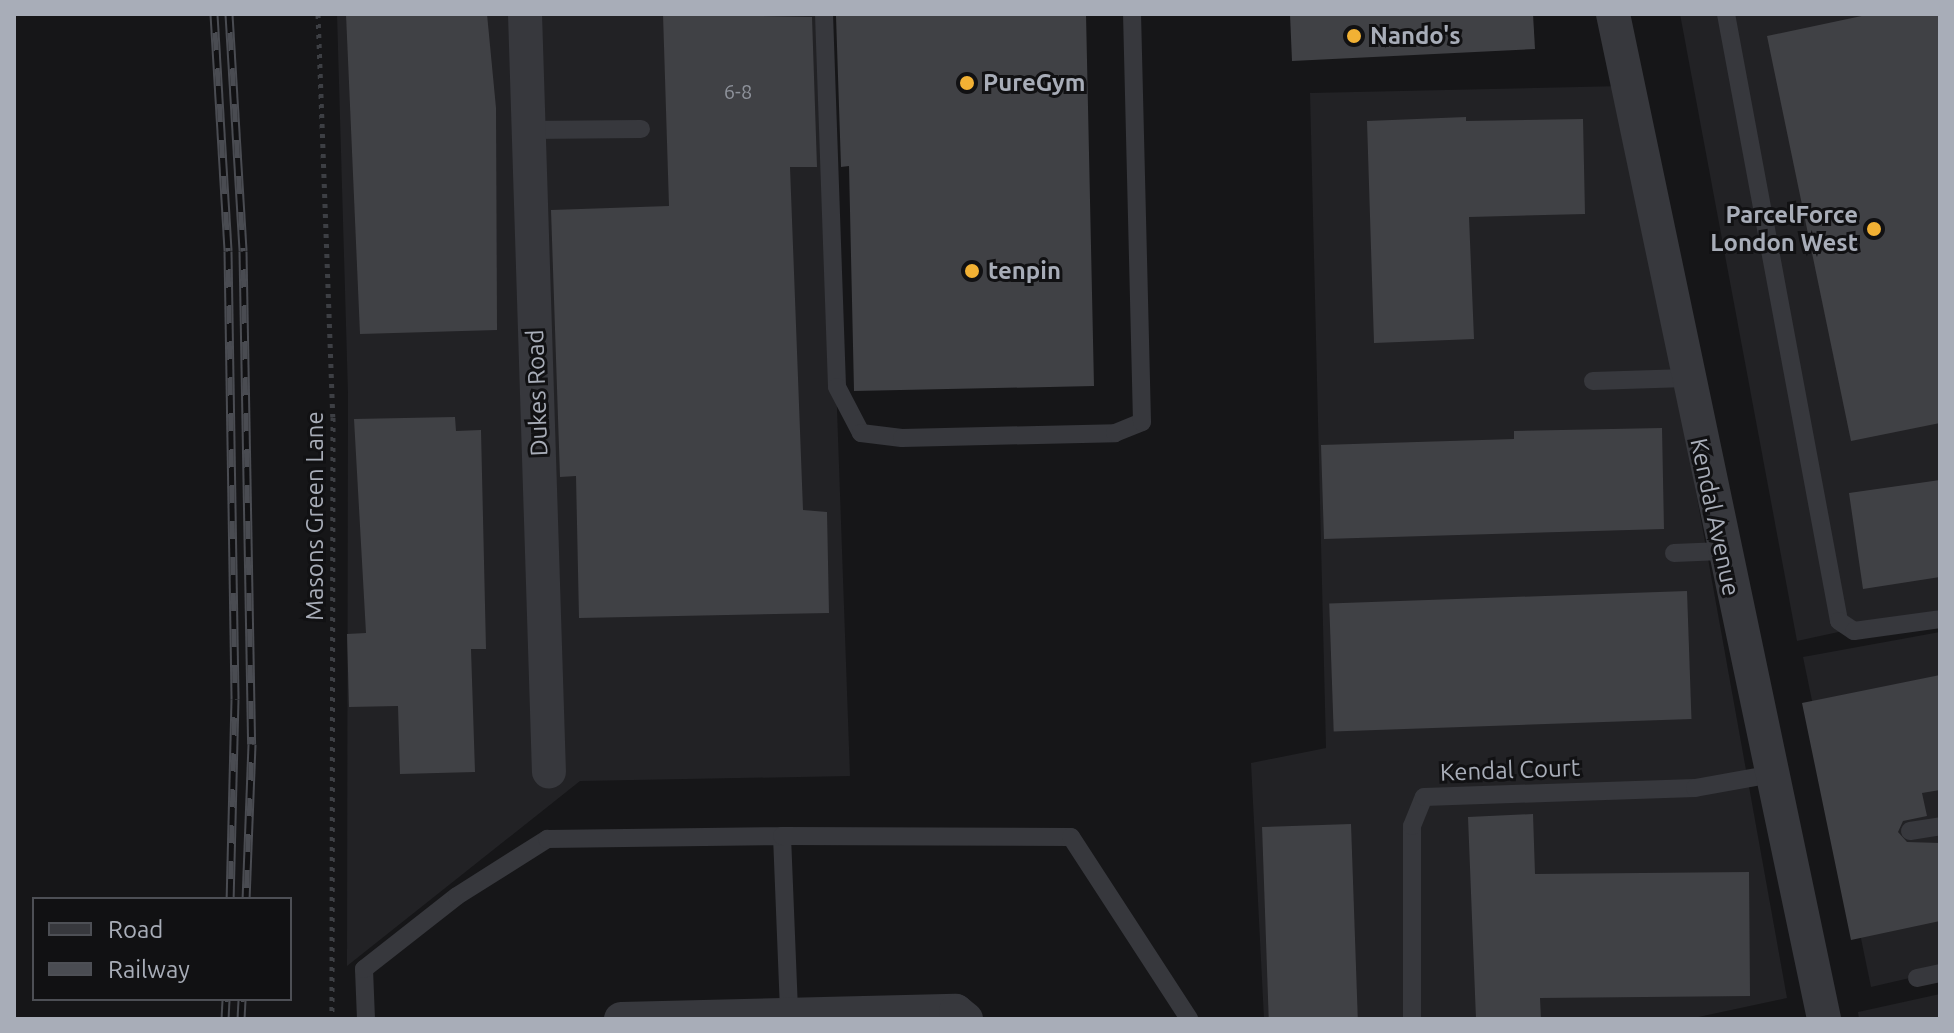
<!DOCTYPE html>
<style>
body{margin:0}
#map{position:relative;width:1954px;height:1033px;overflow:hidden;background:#161618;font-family:Ubuntu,sans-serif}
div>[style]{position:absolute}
.built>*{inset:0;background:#222225}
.building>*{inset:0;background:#404145;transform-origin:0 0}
.path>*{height:5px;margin-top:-2.5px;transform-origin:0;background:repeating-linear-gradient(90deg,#3d3f44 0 4px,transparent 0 10px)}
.service>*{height:18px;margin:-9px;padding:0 9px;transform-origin:9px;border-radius:9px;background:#37383d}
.minor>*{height:34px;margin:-17px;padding:0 17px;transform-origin:17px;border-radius:17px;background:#37383d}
.rail>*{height:9px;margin-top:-4.5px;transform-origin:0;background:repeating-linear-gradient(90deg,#111113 0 18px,#4a4c52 0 36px);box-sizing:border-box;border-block:2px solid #4a4c52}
.dots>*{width:22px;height:22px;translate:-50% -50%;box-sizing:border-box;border:4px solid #111113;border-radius:50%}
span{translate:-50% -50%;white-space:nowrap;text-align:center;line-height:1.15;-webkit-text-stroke:6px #111113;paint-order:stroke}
.number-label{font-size:20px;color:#8e929b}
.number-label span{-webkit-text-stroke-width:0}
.poi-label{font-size:24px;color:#a8adb8;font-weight:700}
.left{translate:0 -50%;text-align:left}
.right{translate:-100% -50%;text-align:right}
.street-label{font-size:24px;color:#a8adb8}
.frame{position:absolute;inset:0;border:16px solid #a8adb8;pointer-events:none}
.legend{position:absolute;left:32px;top:897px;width:260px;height:104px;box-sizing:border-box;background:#111113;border:2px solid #4d4f55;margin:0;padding:10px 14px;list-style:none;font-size:24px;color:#a8adb8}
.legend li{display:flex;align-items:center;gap:16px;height:40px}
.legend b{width:40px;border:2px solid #4d4f55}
</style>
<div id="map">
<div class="built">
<div style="clip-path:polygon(337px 14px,823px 14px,850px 776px,580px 781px,347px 966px,348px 394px)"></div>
<div style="clip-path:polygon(1680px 14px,1940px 14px,1940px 610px,1797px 641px)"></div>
<div style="clip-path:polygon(1623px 86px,1787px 998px,1689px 1019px,1264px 1019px,1251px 763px,1326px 748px,1310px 93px)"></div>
<div style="clip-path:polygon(1940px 632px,1940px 971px,1871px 987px,1803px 657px)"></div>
<div style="clip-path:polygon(1940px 994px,1940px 1019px,1859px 1019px,1858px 1012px)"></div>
</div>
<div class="building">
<div style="clip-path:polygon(346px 14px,487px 14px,496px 108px,497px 330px,360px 334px)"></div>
<div style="clip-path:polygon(663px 14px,812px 17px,817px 167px,790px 167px,803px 510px,827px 512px,829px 613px,579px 618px,576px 476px,560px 477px,551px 210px,669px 206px)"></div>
<div style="clip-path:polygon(1086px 14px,1094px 386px,854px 391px,849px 166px,841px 167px,836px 16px)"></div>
<div style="clip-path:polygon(1290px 14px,1533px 14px,1535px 49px,1292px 61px)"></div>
<div style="clip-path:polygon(1871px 14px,1940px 14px,1940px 423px,1851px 441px,1767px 36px)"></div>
<div style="clip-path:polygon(1466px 117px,1466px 121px,1583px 119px,1585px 214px,1469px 217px,1474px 339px,1374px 343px,1367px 121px)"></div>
<div style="clip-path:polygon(455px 417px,456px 431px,481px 430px,486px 649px,471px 649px,475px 772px,400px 774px,398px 706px,349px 707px,347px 634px,366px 633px,354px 419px)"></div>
<div style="clip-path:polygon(1662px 428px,1664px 529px,1324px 539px,1321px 445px,1514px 439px,1514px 431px)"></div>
<div style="clip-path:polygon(1940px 480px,1940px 577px,1863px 589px,1849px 493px)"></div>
<div style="left:1687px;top:591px;width:128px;height:358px;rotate:88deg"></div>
<div style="clip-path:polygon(1940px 675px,1940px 790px,1922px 793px,1927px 816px,1903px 821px,1898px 832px,1907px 842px,1940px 843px,1940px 921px,1851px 940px,1802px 703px)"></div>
<div style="clip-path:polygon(1533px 814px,1535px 874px,1749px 872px,1750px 996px,1540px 998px,1541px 1019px,1476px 1019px,1468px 817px)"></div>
<div style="left:1351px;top:824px;width:195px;height:89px;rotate:88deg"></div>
</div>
<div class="path">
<div style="left:318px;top:14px;width:403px;rotate:87.9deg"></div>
<div style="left:333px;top:417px;width:602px;rotate:90.1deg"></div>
</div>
<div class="service">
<div style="left:824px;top:14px;width:373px;rotate:88deg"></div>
<div style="left:837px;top:387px;width:52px;rotate:62.4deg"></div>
<div style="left:861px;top:433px;width:41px;rotate:7deg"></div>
<div style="left:902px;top:438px;width:213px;rotate:-1.3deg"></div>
<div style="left:1115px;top:433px;width:29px;rotate:-22deg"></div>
<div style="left:1142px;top:422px;width:408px;rotate:-91.4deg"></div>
<div style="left:1726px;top:14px;width:617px;rotate:79.45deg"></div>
<div style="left:1839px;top:621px;width:18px;rotate:34deg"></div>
<div style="left:1854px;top:631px;width:87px;rotate:-7.9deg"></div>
<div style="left:529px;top:130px;width:112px;rotate:-0.5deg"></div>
<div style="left:1593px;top:381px;width:93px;rotate:-1.8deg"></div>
<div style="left:1674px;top:553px;width:48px;rotate:-2.4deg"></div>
<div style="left:1910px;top:831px;width:30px;rotate:-9deg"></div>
<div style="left:782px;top:836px;width:178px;rotate:87.7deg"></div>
<div style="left:1917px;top:978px;width:24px;rotate:-12deg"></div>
<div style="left:366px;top:1019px;width:50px;rotate:-92.3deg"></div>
<div style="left:364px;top:969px;width:118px;rotate:-38.1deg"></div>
<div style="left:457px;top:896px;width:107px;rotate:-32.3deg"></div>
<div style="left:547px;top:839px;width:235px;rotate:-0.7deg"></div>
<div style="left:782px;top:836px;width:289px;rotate:0.2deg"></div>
<div style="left:1071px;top:837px;width:217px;rotate:57deg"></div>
<div style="left:1412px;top:1019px;width:193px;rotate:-90deg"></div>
<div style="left:1412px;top:826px;width:31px;rotate:-68deg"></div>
<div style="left:1424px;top:797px;width:271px;rotate:-1.9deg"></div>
<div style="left:1695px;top:788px;width:79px;rotate:-10.2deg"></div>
</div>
<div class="minor">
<div style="left:525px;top:14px;width:758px;rotate:88.19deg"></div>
<div style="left:1613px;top:14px;width:1027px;rotate:78.14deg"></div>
<div style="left:621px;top:1019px;width:335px;rotate:-1.4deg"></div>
<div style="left:956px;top:1011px;width:13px;rotate:39deg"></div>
</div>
<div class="rail">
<div style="left:214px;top:14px;width:237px;rotate:86.6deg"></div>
<div style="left:228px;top:251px;width:448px;rotate:89.1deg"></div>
<div style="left:235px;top:699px;width:200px;rotate:91.4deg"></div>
<div style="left:229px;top:14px;width:237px;rotate:86.6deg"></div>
<div style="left:243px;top:251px;width:493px;rotate:89deg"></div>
<div style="left:252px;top:744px;width:155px;rotate:92.2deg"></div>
<div style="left:225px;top:1019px;width:20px;rotate:-87deg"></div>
<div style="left:241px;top:1019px;width:20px;rotate:-87deg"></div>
</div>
<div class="dots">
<div style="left:1354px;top:36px;background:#f2b134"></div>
<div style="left:967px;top:83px;background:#f2b134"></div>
<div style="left:1874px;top:229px;background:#f2b134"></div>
<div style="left:972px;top:271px;background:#f2b134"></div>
</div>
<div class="number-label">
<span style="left:738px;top:91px">6-8</span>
</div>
<div class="poi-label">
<span class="left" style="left:1370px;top:36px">Nando's</span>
<span class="left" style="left:983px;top:83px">PureGym</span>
<span class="right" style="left:1858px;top:229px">ParcelForce<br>London West</span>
<span class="left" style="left:988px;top:271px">tenpin</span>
</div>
<div class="street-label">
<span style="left:537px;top:393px;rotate:-92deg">Dukes Road</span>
<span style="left:315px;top:516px;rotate:-90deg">Masons Green Lane</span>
<span style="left:1715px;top:517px;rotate:78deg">Kendal Avenue</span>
<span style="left:1510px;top:770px;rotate:-2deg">Kendal Court</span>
</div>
<div class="frame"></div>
<ul class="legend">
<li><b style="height:10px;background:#37383d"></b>Road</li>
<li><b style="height:10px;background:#4a4c52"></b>Railway</li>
</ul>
</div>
